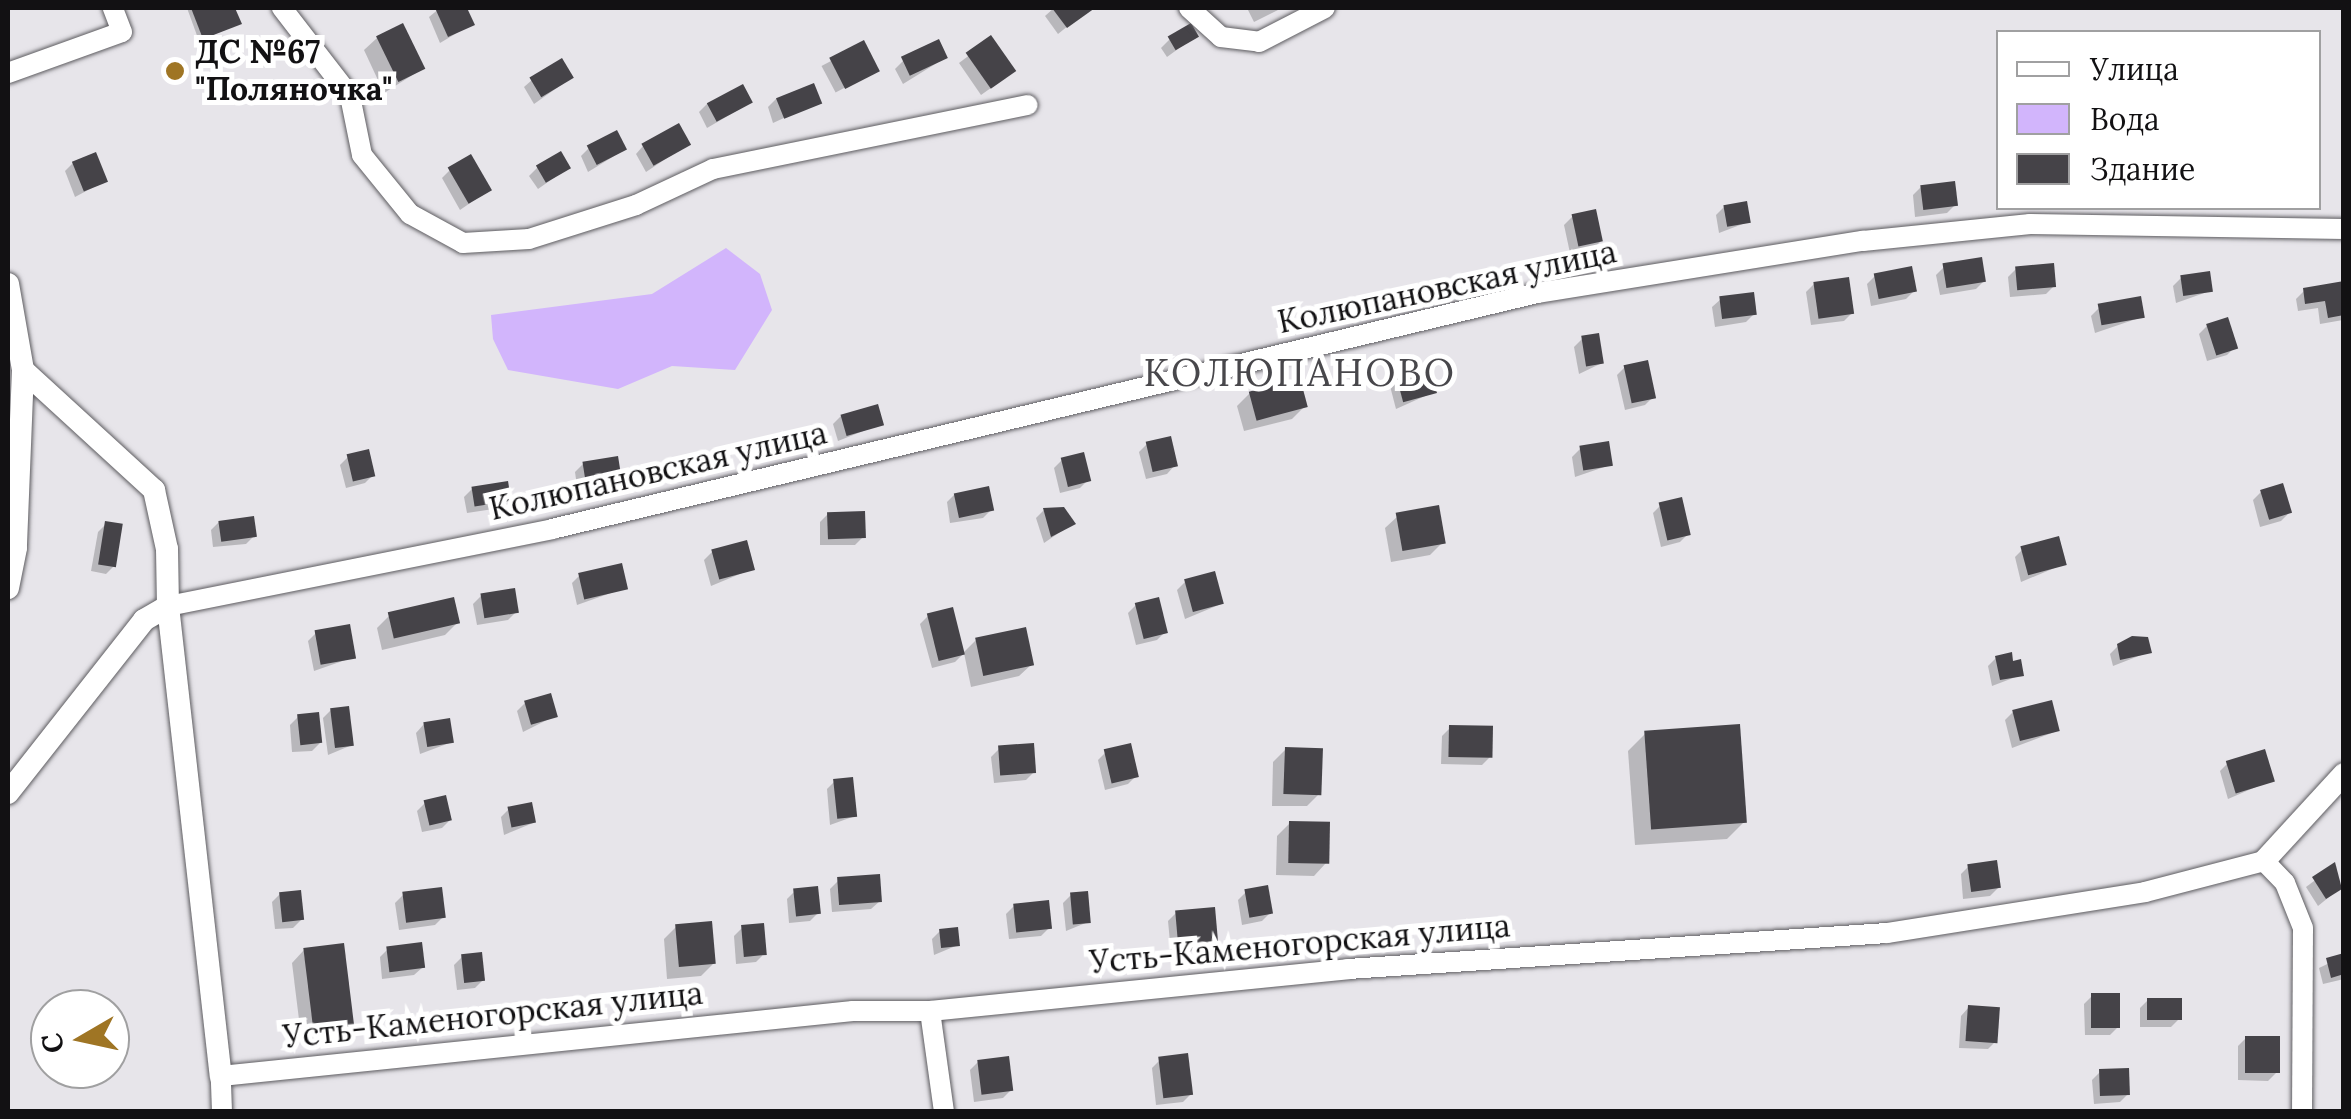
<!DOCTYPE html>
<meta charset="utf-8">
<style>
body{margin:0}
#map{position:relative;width:2351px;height:1119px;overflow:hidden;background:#e7e5ea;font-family:Lora,serif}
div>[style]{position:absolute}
.water>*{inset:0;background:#d2b5fc}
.shadow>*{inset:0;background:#0003;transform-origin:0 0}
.building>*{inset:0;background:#454348;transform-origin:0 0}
.roads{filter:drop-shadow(0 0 2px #5d5c60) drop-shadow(0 0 2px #5d5c60)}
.minor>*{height:20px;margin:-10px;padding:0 10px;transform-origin:10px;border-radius:10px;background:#fff}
.tertiary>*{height:22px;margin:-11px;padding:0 11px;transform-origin:11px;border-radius:11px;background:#fff}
.dots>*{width:28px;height:28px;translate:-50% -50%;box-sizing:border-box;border:5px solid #fff;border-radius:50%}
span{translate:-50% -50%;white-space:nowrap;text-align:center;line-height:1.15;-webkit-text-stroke:10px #fff;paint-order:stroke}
.poi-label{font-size:32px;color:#121113;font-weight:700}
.left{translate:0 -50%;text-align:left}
.street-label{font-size:32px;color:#121113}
.quarter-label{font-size:38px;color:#48474b;letter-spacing:2.5px}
.frame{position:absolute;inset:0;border:10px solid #121113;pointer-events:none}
.legend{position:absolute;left:1996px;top:30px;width:325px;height:180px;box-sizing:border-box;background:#fff;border:2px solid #a0a0a1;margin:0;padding:12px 18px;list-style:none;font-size:30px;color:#121113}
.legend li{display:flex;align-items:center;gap:20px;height:50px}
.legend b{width:50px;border:2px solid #a0a0a1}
.north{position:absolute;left:30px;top:989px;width:100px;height:100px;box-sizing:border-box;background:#fff;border:2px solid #a0a0a1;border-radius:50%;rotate:261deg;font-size:28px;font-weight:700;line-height:40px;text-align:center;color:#121113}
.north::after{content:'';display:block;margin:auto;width:35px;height:45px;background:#9f7524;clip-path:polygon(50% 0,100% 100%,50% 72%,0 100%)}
</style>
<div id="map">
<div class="water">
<div style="clip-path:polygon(726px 248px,760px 274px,772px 310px,735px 370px,672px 366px,618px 389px,508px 370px,493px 339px,491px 315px,652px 294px)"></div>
</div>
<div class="shadow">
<div style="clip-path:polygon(187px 8px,233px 8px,239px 24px,199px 41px)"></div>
<div style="clip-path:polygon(440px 8px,464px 8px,472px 24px,440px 43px,429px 17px)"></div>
<div style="clip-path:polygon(1054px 8px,1088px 8px,1089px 9px,1058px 34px,1045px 16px)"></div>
<div style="clip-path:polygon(1247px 8px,1282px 8px,1254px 22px)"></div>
<div style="clip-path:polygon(1196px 36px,1167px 57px,1161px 48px,1169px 40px)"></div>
<div style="clip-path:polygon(377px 38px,422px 69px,384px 93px,364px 50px)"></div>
<div style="clip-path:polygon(991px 39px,1005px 78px,981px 95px,959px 63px)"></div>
<div style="left:863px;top:44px;width:30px;height:47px;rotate:62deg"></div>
<div style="clip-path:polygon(945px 58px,903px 84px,895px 69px,903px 61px)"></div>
<div style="clip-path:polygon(571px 78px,534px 104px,524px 87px,532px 80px)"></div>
<div style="clip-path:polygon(776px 99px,819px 102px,773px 123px,768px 107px)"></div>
<div style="clip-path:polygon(750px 103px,707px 128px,699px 112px,707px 104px)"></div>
<div style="clip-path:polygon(688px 144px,646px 172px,636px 154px,643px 146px)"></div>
<div style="clip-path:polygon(589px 148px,624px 150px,588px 172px,581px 156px)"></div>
<div style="clip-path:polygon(73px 163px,105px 181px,75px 197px,65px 171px)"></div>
<div style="clip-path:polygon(1998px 165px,1998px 195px,1997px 195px,1996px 168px)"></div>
<div style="clip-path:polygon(537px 168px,568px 168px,538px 189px,529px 176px)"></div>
<div style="clip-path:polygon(450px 170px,489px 190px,460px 210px,442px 178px)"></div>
<div style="clip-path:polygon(1921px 187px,1955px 205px,1947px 213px,1915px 217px,1913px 195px)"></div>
<div style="clip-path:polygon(1724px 207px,1748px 222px,1719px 233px,1716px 215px)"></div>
<div style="clip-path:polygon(1572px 217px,1601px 241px,1593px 249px,1570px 253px,1564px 225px)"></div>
<div style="clip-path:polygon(1944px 267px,1984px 281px,1976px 289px,1940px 295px,1936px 275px)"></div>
<div style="clip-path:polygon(2016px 269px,2054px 286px,2046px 294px,2010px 297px,2008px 277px)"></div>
<div style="clip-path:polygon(1875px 276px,1914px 291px,1906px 299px,1871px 306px,1867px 284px)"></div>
<div style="clip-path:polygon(2181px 278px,2210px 291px,2176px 303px,2173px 286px)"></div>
<div style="clip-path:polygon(1814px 284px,1852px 313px,1844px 321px,1811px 325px,1806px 292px)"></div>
<div style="clip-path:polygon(2344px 284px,2343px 320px,2320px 324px,2318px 308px,2298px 311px,2296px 299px,2304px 291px)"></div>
<div style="clip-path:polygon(1721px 299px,1754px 314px,1746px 322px,1715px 327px,1712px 307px)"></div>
<div style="clip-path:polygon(2099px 308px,2142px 317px,2095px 333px,2091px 316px)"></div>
<div style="clip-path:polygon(2207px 326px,2235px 347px,2227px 355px,2207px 361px,2199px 334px)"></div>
<div style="clip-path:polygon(1582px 339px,1602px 363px,1579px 374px,1574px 347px)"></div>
<div style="clip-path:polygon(1625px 367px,1653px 397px,1645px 405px,1625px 410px,1617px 375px)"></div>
<div style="clip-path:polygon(1398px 378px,1434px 392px,1396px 409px,1390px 386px)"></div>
<div style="clip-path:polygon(1250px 393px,1305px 406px,1292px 419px,1244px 431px,1237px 406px)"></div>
<div style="clip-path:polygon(841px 416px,881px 424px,838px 441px,833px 424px)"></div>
<div style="clip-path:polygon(1147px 444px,1175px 465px,1167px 474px,1146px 479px,1139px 452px)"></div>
<div style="clip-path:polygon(1580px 449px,1610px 465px,1575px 477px,1572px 457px)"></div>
<div style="clip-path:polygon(348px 457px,373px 475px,365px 483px,346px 488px,340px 465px)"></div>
<div style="clip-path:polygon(1062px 460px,1088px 480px,1080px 488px,1060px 493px,1054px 468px)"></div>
<div style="clip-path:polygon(583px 464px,619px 480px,611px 488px,578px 493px,575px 472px)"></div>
<div style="clip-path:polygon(472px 489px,508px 500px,500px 508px,467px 513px,464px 497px)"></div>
<div style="clip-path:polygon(2261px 492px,2289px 513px,2281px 521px,2260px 527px,2253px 500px)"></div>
<div style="clip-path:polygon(955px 494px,991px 510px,983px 518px,950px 523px,947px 502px)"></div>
<div style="clip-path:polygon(1661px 505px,1688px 534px,1680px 542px,1661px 547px,1653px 513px)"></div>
<div style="clip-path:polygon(1044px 510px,1072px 524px,1044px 543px,1036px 518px)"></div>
<div style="clip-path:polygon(828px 514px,863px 537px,855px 545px,820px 545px,820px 522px)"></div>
<div style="clip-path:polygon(1398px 516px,1443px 542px,1430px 555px,1391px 562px,1385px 528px)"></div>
<div style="clip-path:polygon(219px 522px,254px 536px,246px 544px,213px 547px,211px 530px)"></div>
<div style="clip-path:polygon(106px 524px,114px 566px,106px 574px,91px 571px,98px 532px)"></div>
<div style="clip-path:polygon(2023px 549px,2064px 564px,2021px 582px,2015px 557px)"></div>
<div style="clip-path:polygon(712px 552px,752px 569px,711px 586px,704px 560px)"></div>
<div style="clip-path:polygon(580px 575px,625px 588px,577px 605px,572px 583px)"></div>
<div style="clip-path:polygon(1185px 582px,1221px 604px,1185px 619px,1177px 590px)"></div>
<div style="clip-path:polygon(481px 596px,516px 612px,508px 620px,477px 625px,473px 604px)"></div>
<div style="clip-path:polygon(1136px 605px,1165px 632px,1157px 640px,1136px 645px,1128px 613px)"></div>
<div style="clip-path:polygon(390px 615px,457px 623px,445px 635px,382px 650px,377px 628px)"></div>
<div style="clip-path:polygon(928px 616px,962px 654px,976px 640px,1032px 664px,1019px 676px,971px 687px,964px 653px,955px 662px,932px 668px,920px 624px)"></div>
<div style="clip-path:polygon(316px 633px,354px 657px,314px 671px,308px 641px)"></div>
<div style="clip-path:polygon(2118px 646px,2149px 652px,2113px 666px,2110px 654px)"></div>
<div style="clip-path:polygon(1996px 658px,2021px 675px,1992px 686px,1988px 666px)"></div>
<div style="clip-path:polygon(525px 703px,555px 716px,523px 732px,517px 711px)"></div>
<div style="clip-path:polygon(331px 710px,352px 745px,328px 755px,323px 718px)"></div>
<div style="clip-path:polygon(2013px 712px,2057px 731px,2012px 748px,2005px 720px)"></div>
<div style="clip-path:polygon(298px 717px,320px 743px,312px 751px,292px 752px,290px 725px)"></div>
<div style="clip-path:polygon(424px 724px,452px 742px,420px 754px,416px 733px)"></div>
<div style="clip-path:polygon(1450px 728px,1490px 757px,1482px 765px,1441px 764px,1442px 736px)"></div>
<div style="clip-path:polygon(1646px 733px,1744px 822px,1727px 839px,1635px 845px,1628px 751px)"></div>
<div style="clip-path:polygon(999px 749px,1034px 772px,1026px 780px,994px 783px,991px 757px)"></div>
<div style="clip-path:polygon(1286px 749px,1319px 794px,1307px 806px,1272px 806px,1273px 762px)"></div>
<div style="clip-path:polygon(1106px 752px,1136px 776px,1128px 784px,1105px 790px,1098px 760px)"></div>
<div style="clip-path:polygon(2228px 763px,2272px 780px,2228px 799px,2220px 771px)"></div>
<div style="clip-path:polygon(835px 781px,855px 816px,830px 825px,827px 789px)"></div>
<div style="clip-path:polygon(425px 803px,450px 820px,442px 828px,422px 832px,417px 811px)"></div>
<div style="clip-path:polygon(509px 809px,533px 823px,504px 835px,501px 817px)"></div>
<div style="clip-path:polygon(1290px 823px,1326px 863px,1314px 876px,1276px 875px,1277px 836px)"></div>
<div style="clip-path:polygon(1969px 866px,1998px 888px,1990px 896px,1963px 899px,1961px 874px)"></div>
<div style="clip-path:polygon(2334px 866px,2339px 889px,2318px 906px,2306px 887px)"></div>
<div style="clip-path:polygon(838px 881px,880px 901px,871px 909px,832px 912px,830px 889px)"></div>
<div style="clip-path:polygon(795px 891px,818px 913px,810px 921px,789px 923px,787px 899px)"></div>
<div style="clip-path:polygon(1246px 892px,1270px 913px,1262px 921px,1242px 925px,1238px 900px)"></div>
<div style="clip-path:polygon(280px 894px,301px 920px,293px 928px,275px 929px,272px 902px)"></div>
<div style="clip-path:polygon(403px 895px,443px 917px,435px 925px,399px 930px,395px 903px)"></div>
<div style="clip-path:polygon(1071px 895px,1088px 922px,1066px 931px,1063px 903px)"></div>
<div style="clip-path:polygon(1014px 906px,1049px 928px,1041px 936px,1009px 939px,1006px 914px)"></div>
<div style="clip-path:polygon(1176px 913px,1216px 942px,1208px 950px,1171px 953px,1168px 921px)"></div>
<div style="clip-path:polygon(676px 927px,714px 963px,701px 976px,667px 979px,664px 939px)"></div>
<div style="clip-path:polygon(742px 928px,764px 954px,756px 962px,736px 964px,734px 936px)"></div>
<div style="clip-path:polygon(940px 931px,958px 945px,934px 955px,932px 939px)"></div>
<div style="clip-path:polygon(388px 949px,423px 967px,414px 975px,382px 979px,380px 957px)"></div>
<div style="clip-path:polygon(304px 950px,352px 1027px,339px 1039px,302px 1044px,292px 963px)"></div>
<div style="clip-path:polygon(2344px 956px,2344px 979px,2323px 984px,2319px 968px)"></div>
<div style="clip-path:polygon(462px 957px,483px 980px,475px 988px,457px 990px,454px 965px)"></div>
<div style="clip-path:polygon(2092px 996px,2118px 1027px,2110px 1035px,2085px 1035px,2084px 1004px)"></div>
<div style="clip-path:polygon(2148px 1000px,2179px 1019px,2171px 1027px,2140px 1027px,2140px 1008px)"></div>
<div style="clip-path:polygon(1969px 1007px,1996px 1041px,1988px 1049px,1959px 1048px,1961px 1016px)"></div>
<div style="clip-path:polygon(2246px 1038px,2276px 1073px,2268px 1081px,2238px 1080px,2238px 1046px)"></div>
<div style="clip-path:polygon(1160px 1060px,1191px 1094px,1183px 1102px,1156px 1105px,1152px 1068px)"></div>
<div style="clip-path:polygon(978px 1062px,1011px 1090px,1003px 1098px,974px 1102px,970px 1070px)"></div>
<div style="clip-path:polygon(2100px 1072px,2128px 1094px,2120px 1102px,2094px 1104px,2092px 1080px)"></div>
</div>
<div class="building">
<div style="clip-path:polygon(191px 8px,235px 8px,242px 24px,203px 39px)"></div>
<div style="clip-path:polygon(435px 8px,467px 8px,475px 25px,448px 37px)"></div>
<div style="clip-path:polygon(1052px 8px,1095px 8px,1067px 28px)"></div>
<div style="left:403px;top:23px;width:51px;height:30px;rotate:64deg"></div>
<div style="left:1191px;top:23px;width:16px;height:27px;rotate:60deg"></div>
<div style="left:991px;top:35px;width:44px;height:31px;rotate:55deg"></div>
<div style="left:939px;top:39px;width:21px;height:42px;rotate:65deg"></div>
<div style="left:864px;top:40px;width:35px;height:39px;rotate:63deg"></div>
<div style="left:562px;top:58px;width:23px;height:38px;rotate:59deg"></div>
<div style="left:814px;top:83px;width:22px;height:41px;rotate:68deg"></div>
<div style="left:743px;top:84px;width:21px;height:41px;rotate:62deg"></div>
<div style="left:679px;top:123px;width:25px;height:43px;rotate:61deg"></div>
<div style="left:617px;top:130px;width:22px;height:34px;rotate:63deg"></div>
<div style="left:561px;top:151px;width:20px;height:29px;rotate:60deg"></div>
<div style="left:96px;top:152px;width:32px;height:26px;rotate:68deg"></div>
<div style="left:471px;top:154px;width:42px;height:27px;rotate:60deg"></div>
<div style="left:1955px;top:181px;width:25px;height:35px;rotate:83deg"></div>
<div style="left:1747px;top:201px;width:22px;height:24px;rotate:80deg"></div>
<div style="left:1596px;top:209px;width:33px;height:25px;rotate:78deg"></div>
<div style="left:1982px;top:257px;width:25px;height:40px;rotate:81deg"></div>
<div style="left:2054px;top:263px;width:24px;height:39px;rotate:85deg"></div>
<div style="left:1912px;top:266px;width:26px;height:39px;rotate:79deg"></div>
<div style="left:2210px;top:271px;width:21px;height:30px;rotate:82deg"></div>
<div style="left:1849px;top:277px;width:37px;height:36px;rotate:82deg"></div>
<div style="clip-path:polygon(2344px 281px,2344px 315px,2328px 318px,2325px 301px,2305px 304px,2303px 288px)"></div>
<div style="left:1754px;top:292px;width:23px;height:35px;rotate:83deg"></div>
<div style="left:2141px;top:296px;width:22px;height:44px;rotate:80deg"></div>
<div style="left:2228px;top:317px;width:33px;height:23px;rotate:72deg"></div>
<div style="left:1599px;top:333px;width:31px;height:18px;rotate:81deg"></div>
<div style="left:1648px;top:360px;width:39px;height:25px;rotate:78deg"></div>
<div style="left:1430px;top:367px;width:27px;height:35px;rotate:75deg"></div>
<div style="left:1300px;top:378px;width:30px;height:53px;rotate:75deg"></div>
<div style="left:878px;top:404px;width:22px;height:39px;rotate:74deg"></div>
<div style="left:1171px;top:436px;width:31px;height:26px;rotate:77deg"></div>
<div style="left:1609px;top:441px;width:25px;height:30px;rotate:81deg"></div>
<div style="left:369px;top:449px;width:28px;height:23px;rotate:77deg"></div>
<div style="left:1084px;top:452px;width:30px;height:24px;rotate:76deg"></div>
<div style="left:618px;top:456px;width:25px;height:36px;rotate:81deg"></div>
<div style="left:508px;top:481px;width:20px;height:37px;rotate:81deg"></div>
<div style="left:2283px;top:483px;width:31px;height:24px;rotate:73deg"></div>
<div style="left:989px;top:486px;width:25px;height:36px;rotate:78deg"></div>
<div style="left:1682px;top:497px;width:39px;height:24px;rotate:77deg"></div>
<div style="left:1439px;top:505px;width:39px;height:44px;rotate:80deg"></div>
<div style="clip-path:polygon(1064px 507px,1076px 524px,1051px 537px,1043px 508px)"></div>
<div style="left:865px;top:511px;width:27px;height:38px;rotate:88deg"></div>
<div style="left:254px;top:516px;width:21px;height:36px;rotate:82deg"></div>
<div style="left:105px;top:521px;width:18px;height:44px;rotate:9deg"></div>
<div style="left:2059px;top:536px;width:30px;height:40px;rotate:75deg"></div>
<div style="left:747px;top:540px;width:31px;height:37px;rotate:75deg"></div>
<div style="left:622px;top:563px;width:27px;height:45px;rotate:77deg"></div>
<div style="left:1215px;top:571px;width:34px;height:32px;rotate:75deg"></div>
<div style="left:515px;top:588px;width:25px;height:35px;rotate:81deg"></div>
<div style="left:454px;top:597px;width:27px;height:68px;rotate:77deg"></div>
<div style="left:1159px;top:597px;width:37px;height:25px;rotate:76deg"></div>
<div style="left:953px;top:607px;width:49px;height:27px;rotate:76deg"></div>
<div style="left:350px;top:624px;width:35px;height:36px;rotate:80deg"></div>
<div style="left:1026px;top:627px;width:39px;height:52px;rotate:78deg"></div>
<div style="clip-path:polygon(2132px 636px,2148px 637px,2152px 653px,2120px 660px,2117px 644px)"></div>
<div style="clip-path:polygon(2012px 652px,2013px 661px,2021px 659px,2024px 676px,2000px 680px,1995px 656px)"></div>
<div style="left:551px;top:693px;width:25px;height:28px;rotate:74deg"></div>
<div style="left:2052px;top:700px;width:32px;height:41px;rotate:76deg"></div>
<div style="left:349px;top:706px;width:40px;height:19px;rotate:83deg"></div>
<div style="left:319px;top:712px;width:31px;height:22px;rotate:84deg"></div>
<div style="left:450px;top:718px;width:25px;height:27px;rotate:81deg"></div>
<div style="left:1740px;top:724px;width:99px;height:96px;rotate:86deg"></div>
<div style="left:1449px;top:725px;width:44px;height:32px;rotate:1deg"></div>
<div style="left:1034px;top:743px;width:30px;height:36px;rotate:86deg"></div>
<div style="left:1131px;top:743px;width:35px;height:28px;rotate:77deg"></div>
<div style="left:1285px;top:747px;width:38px;height:47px;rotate:2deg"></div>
<div style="left:2265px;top:749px;width:34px;height:41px;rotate:73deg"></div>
<div style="left:853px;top:777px;width:40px;height:20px;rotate:84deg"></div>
<div style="left:446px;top:795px;width:26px;height:23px;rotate:77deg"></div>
<div style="left:532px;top:802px;width:21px;height:25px;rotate:79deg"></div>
<div style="left:1289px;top:821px;width:41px;height:42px;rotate:1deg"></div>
<div style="left:1997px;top:860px;width:28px;height:30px;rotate:82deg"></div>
<div style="clip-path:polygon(2335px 862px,2342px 889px,2326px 899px,2312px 877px)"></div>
<div style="left:880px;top:874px;width:28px;height:43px;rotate:86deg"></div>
<div style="left:1268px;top:885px;width:29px;height:24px;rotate:80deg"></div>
<div style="left:818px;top:886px;width:28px;height:25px;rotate:84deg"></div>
<div style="left:442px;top:887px;width:31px;height:40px;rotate:83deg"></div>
<div style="left:301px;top:890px;width:30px;height:22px;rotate:84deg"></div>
<div style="left:1088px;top:891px;width:32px;height:18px;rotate:85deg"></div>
<div style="left:1049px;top:900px;width:29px;height:36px;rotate:84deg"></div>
<div style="left:1215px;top:907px;width:36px;height:40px;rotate:85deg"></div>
<div style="left:712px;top:921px;width:43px;height:37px;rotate:85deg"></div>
<div style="left:764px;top:923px;width:32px;height:23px;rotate:85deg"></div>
<div style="left:958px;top:927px;width:19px;height:19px;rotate:84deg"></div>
<div style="left:422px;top:942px;width:26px;height:36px;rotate:83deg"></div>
<div style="left:344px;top:943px;width:86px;height:41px;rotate:83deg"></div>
<div style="left:482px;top:952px;width:29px;height:21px;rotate:84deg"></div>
<div style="clip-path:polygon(2344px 953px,2344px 974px,2331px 978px,2326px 958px)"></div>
<div style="left:2120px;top:993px;width:35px;height:29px;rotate:90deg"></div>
<div style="left:2147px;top:998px;width:35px;height:22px"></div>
<div style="left:1968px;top:1005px;width:32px;height:36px;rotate:4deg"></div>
<div style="left:2245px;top:1036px;width:35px;height:37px"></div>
<div style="left:1188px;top:1053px;width:42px;height:30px;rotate:83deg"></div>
<div style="left:1009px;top:1056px;width:35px;height:32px;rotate:83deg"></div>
<div style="left:2129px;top:1068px;width:27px;height:30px;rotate:88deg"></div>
</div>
<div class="roads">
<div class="minor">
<div style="left:282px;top:8px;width:111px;rotate:52.3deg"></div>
<div style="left:350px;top:96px;width:60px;rotate:78.5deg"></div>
<div style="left:362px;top:155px;width:76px;rotate:50.9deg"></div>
<div style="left:410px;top:214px;width:60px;rotate:28.7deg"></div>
<div style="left:463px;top:243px;width:66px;rotate:-3.5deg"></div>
<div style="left:529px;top:239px;width:112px;rotate:-17.6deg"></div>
<div style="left:636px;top:205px;width:85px;rotate:-25.1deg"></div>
<div style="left:713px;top:169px;width:321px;rotate:-11.5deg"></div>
<div style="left:1189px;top:8px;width:43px;rotate:42.2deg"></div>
<div style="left:1221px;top:37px;width:38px;rotate:7deg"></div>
<div style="left:1259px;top:42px;width:74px;rotate:-27.3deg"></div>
<div style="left:8px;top:73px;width:121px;rotate:-19.8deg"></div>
<div style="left:122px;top:32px;width:26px;rotate:-111deg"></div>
<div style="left:168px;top:606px;width:392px;rotate:-11.3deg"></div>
<div style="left:552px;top:529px;width:1013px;rotate:-13.47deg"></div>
<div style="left:1537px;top:293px;width:330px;rotate:-9.1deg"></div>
<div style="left:1863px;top:241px;width:168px;rotate:-5.8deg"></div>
<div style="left:2030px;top:224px;width:314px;rotate:0.9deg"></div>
<div style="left:930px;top:1011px;width:102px;rotate:82.1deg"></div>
<div style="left:222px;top:1112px;width:36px;rotate:-92deg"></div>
<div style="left:221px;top:1076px;width:635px;rotate:-5.87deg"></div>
<div style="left:853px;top:1011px;width:77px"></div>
<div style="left:930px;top:1011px;width:420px;rotate:-5.7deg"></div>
<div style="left:1348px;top:969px;width:540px;rotate:-3.82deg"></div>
<div style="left:1887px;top:933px;width:261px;rotate:-9deg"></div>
<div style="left:2145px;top:892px;width:123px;rotate:-14.6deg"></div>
<div style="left:2264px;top:861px;width:30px;rotate:46deg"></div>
<div style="left:2285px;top:883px;width:48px;rotate:68.2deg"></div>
<div style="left:2303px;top:928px;width:184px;rotate:90.3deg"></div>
</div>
<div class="tertiary">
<div style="left:8px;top:284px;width:87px;rotate:80.1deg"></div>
<div style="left:23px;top:370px;width:178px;rotate:92.3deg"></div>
<div style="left:16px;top:548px;width:41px;rotate:101.3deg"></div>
<div style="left:23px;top:370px;width:178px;rotate:42.5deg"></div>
<div style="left:154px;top:490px;width:60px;rotate:77.6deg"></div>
<div style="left:167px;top:549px;width:57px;rotate:89deg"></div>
<div style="left:168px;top:606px;width:473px;rotate:83.6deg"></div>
<div style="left:8px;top:793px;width:220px;rotate:-51.8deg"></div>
<div style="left:144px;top:620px;width:28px;rotate:-30deg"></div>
<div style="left:2264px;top:861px;width:118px;rotate:-47.4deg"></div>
</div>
</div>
<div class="dots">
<div style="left:175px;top:71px;background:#9f7524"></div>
</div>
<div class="poi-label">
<span class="left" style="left:195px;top:71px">ДС №67<br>"Поляночка"</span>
</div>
<div class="street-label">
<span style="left:1447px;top:287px;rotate:-12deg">Колюпановская улица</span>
<span style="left:658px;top:471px;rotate:-13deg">Колюпановская улица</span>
<span style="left:1300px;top:944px;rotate:-5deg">Усть-Каменогорская улица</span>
<span style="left:493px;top:1015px;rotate:-6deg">Усть-Каменогорская улица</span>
</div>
<div class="quarter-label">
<span style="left:1300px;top:373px">КОЛЮПАНОВО</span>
</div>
<div class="frame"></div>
<ul class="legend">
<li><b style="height:12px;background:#fff"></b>Улица</li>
<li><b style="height:28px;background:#d2b5fc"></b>Вода</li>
<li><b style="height:28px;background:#454348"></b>Здание</li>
</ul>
<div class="north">С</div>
</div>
